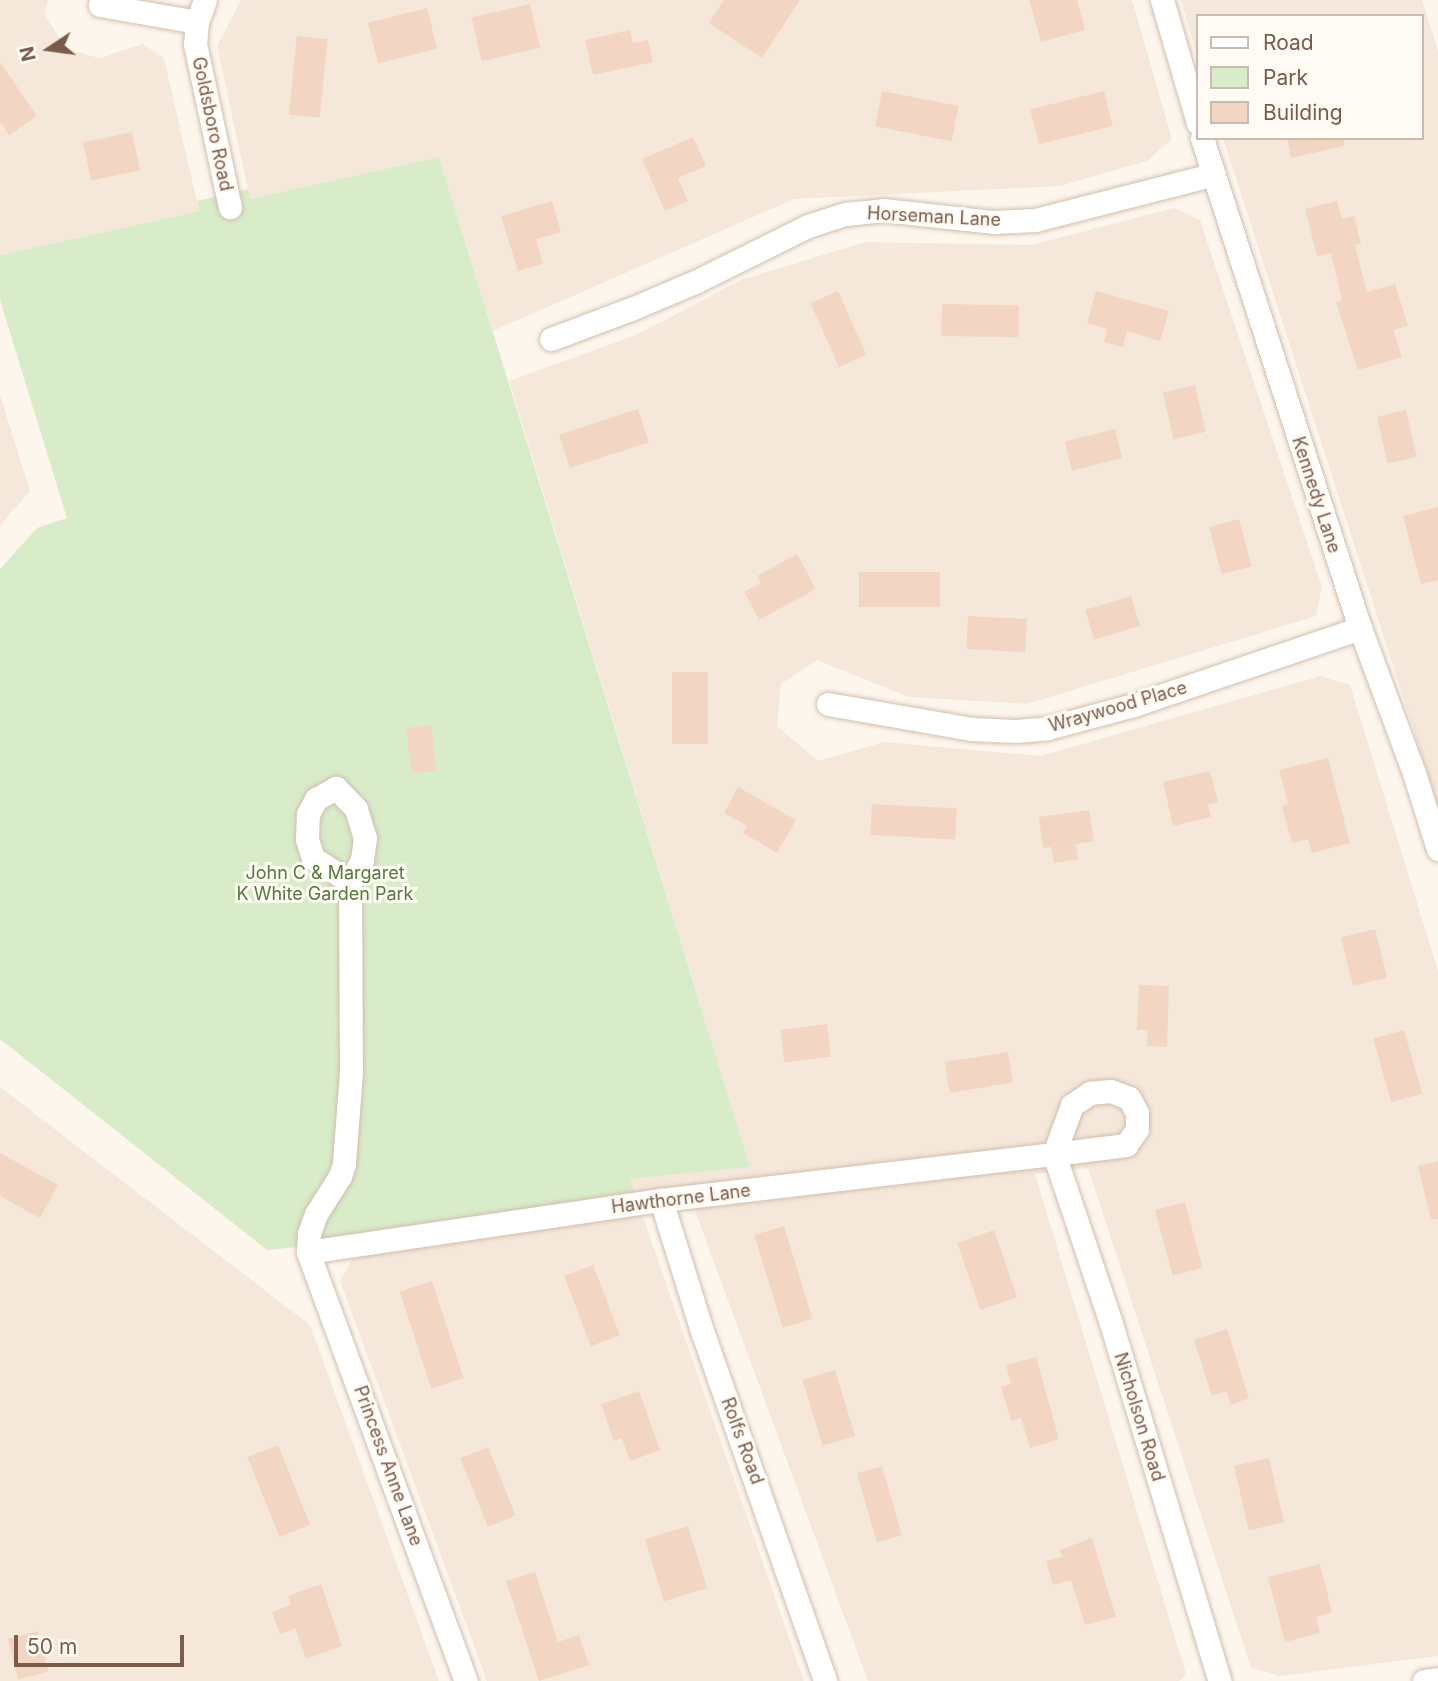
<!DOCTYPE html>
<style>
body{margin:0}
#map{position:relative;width:1438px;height:1681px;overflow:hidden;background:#fdf6ec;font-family:Inter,sans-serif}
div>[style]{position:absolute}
.residential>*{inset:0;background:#f5e8da}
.green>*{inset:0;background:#d8ecc9}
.building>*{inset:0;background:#f3d5c3;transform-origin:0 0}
.roads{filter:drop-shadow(0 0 2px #d1beb0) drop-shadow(0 0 2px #d1beb0)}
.minor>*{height:23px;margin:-11.5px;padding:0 11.5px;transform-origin:11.5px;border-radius:11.5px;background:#fff}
span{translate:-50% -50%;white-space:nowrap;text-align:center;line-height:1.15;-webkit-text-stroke:6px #fffaf3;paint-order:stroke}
.street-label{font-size:18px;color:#7a5c4d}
.park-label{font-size:18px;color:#537a41}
.legend{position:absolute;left:1196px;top:14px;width:228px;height:126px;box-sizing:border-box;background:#fffaf3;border:2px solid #cabbb1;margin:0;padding:9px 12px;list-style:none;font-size:21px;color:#7a5c4d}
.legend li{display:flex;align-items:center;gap:14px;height:35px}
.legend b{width:35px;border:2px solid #cabbb1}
.north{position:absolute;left:14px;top:14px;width:70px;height:70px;-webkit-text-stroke:5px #fffaf3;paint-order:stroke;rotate:257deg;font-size:19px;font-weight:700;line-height:28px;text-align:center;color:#7a5c4d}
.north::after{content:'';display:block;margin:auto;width:24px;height:32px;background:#7a5c4d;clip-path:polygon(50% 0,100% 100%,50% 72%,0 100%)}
.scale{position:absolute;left:14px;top:1635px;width:170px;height:32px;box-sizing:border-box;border:4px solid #7a5c4d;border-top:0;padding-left:9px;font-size:21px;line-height:24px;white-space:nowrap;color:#7a5c4d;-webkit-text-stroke:5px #fffaf3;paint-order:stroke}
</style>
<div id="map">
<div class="residential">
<div style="clip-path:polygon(0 0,48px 0,45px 15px,67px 49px,99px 58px,143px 44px,164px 58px,199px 211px,0 255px)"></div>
<div style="clip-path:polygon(241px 0,1132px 0,1172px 139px,1147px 161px,1060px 186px,794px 199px,493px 331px,439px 157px,250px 199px,217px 46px)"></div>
<div style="clip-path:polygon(1181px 0,1422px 0,1438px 51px,1438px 805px,1223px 138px,1422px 138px,1422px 16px,1198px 16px,1198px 58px)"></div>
<div style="clip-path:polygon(1174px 208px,1200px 220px,1322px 587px,1316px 616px,1027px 704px,909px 697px,817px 660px,781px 684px,777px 726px,818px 761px,884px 742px,1041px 756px,1321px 676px,1350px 685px,1438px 971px,1438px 1656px,1280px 1676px,1251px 1668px,1088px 1168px,1035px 1174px,1186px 1674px,1179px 1681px,868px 1681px,694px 1208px,642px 1214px,804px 1681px,487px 1681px,340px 1281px,362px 1242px,642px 1212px,630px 1179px,750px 1167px,509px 381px,636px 335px,741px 280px,865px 242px,1031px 245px)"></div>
<div style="clip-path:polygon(0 395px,30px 491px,0 525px)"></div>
<div style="clip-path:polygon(0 1087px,310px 1325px,439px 1681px,0 1681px)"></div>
</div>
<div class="green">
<div style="clip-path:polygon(439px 157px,750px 1167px,630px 1179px,642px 1213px,267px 1250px,0 1039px,0 569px,37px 528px,67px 518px,0 300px,0 255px,199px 211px,197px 201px,248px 189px,250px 199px)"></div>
</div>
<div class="building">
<div style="clip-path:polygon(724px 0,800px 0,762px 58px,709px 23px)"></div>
<div style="clip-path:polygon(1029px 0,1077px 0,1085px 30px,1041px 42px)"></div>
<div style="left:530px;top:4px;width:45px;height:60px;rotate:77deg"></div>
<div style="left:427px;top:8px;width:42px;height:61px;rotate:76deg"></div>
<div style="clip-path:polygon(630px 30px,633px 43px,648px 40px,653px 62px,593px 75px,585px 40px)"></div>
<div style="left:297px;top:36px;width:31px;height:79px;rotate:6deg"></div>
<div style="clip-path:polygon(0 62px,37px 116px,9px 135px,0 122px)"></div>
<div style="left:882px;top:91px;width:78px;height:36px;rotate:11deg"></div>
<div style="left:1104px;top:91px;width:36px;height:76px;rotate:76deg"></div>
<div style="left:132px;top:132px;width:39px;height:50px;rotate:78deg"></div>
<div style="clip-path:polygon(693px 137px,706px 166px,678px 178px,688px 201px,665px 211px,642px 159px)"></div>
<div style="clip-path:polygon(1287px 138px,1343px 138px,1344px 146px,1291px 158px)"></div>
<div style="clip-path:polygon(552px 201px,561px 232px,536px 239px,543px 264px,518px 271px,501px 216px)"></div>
<div style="clip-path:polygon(1337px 201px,1342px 219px,1354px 216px,1361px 244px,1355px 245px,1367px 292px,1395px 284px,1408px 326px,1393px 330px,1402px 357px,1358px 370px,1336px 302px,1342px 300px,1331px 253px,1317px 256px,1305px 209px)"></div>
<div style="left:838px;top:291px;width:70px;height:30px;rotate:66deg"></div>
<div style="clip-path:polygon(1096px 291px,1169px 311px,1160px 341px,1127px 331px,1123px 347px,1104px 342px,1107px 329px,1087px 323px)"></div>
<div style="left:942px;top:304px;width:77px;height:32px;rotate:1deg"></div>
<div style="left:1195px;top:385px;width:48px;height:33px;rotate:77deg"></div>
<div style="left:638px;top:409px;width:35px;height:83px;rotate:72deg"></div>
<div style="left:1406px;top:410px;width:48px;height:30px;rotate:77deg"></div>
<div style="left:1115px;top:429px;width:30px;height:52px;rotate:76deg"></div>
<div style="clip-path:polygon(1438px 507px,1438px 580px,1421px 584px,1403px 516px)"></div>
<div style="left:1239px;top:519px;width:49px;height:31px;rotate:75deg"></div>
<div style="clip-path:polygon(797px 554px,816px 589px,759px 620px,744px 592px,761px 583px,757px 576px)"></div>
<div style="left:940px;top:572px;width:35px;height:81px;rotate:90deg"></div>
<div style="left:1131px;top:596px;width:31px;height:48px;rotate:73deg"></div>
<div style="left:968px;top:616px;width:59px;height:33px;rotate:3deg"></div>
<div style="left:672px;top:672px;width:36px;height:72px"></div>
<div style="left:431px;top:725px;width:46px;height:25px;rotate:83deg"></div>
<div style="clip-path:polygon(1328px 758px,1350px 843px,1312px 853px,1308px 839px,1292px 843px,1282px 806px,1288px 804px,1279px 770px)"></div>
<div style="clip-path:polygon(1210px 771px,1218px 802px,1208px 804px,1211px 817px,1173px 826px,1163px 782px)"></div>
<div style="clip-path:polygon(738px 787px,796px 820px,777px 853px,743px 833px,747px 826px,724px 813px)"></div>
<div style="left:872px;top:804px;width:85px;height:31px;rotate:3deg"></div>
<div style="clip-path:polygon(1089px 810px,1094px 841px,1076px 844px,1078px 859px,1054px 863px,1051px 847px,1043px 848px,1039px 817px)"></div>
<div style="left:1375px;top:929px;width:50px;height:35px;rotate:76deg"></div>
<div style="clip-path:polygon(1139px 985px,1169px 986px,1167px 1047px,1147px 1046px,1148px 1030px,1137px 1030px)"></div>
<div style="left:827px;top:1024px;width:33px;height:47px;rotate:83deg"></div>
<div style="left:1404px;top:1030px;width:66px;height:32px;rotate:74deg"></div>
<div style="left:1008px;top:1052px;width:31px;height:64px;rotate:81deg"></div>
<div style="clip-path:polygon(0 1153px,58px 1185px,40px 1218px,0 1196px)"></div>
<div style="clip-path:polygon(1438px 1161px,1438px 1219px,1431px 1220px,1418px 1166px)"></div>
<div style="left:1185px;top:1202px;width:68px;height:31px;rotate:75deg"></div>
<div style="left:784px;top:1226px;width:97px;height:31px;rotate:73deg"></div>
<div style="left:994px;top:1230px;width:71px;height:39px;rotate:71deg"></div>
<div style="left:593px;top:1265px;width:75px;height:31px;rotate:69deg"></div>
<div style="left:432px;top:1281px;width:102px;height:34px;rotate:72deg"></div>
<div style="clip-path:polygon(1227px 1329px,1249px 1398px,1231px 1405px,1226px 1391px,1212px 1396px,1194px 1340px)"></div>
<div style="clip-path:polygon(1036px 1357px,1059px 1439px,1030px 1448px,1021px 1418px,1011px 1421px,1001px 1387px,1011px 1384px,1006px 1365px)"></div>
<div style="left:835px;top:1370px;width:69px;height:34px;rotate:73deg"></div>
<div style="clip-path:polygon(639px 1391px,660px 1450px,630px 1461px,622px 1438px,614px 1441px,601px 1404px)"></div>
<div style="left:278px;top:1445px;width:86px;height:33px;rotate:68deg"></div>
<div style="left:488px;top:1447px;width:74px;height:30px;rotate:68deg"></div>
<div style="left:1269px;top:1458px;width:66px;height:36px;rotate:77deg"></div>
<div style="left:882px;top:1466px;width:72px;height:26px;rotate:74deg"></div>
<div style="left:688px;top:1526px;width:65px;height:45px;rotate:73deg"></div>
<div style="clip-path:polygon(1092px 1538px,1116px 1617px,1085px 1625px,1071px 1580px,1053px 1585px,1046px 1561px,1063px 1557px,1060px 1550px)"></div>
<div style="clip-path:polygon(1320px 1564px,1332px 1612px,1316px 1617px,1320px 1633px,1285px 1642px,1268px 1577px)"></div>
<div style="clip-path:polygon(535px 1572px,558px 1642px,579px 1635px,589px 1665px,539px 1681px,506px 1581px)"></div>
<div style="clip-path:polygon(321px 1584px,342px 1646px,306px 1659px,295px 1628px,280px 1634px,272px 1612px,291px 1605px,288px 1596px)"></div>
<div style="left:38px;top:1631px;width:42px;height:31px;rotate:76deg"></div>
</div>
<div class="roads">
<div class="minor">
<div style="left:205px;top:0;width:23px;rotate:110deg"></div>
<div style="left:197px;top:22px;width:22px;rotate:95deg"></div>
<div style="left:195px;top:44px;width:167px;rotate:77.9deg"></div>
<div style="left:1162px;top:0;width:128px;rotate:73.7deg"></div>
<div style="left:100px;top:5px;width:98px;rotate:9.9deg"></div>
<div style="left:1202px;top:138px;width:515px;rotate:72.13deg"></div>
<div style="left:1360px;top:628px;width:155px;rotate:69.6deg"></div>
<div style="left:1414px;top:773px;width:80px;rotate:72.5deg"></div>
<div style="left:551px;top:339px;width:85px;rotate:-20.6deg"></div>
<div style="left:631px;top:309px;width:69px;rotate:-22.9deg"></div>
<div style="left:695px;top:282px;width:126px;rotate:-26.4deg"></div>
<div style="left:808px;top:226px;width:40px;rotate:-18deg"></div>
<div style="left:846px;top:214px;width:37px;rotate:-6deg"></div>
<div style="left:883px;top:210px;width:112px;rotate:6.2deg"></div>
<div style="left:994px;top:222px;width:41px;rotate:-2.8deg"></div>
<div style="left:1035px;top:220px;width:183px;rotate:-14.3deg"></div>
<div style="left:828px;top:704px;width:145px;rotate:9.9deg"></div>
<div style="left:971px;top:729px;width:45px;rotate:2.5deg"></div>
<div style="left:1016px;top:731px;width:32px;rotate:-5deg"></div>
<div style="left:1048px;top:728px;width:89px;rotate:-15deg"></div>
<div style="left:1134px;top:705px;width:239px;rotate:-18.8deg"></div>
<div style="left:350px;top:882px;width:44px;rotate:-147deg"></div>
<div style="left:313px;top:858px;width:20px;rotate:-108deg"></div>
<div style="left:307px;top:839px;width:25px;rotate:-88deg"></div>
<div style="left:308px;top:814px;width:17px;rotate:-62deg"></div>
<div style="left:316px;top:799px;width:23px;rotate:-29deg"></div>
<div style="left:336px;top:788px;width:29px;rotate:46deg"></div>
<div style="left:356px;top:809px;width:30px;rotate:73deg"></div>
<div style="left:365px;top:838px;width:22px;rotate:98deg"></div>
<div style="left:362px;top:860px;width:25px;rotate:119deg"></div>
<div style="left:350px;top:882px;width:190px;rotate:89.7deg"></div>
<div style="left:351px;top:1072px;width:92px;rotate:94.4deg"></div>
<div style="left:344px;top:1164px;width:13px;rotate:108deg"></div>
<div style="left:340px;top:1176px;width:45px;rotate:122.3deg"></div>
<div style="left:316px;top:1214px;width:20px;rotate:110deg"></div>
<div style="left:309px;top:1233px;width:19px;rotate:93deg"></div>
<div style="left:308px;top:1252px;width:457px;rotate:69.8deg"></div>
<div style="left:661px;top:1200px;width:134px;rotate:72.6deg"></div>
<div style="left:701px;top:1328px;width:374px;rotate:70.6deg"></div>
<div style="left:308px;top:1252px;width:357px;rotate:-8.4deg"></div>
<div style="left:661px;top:1200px;width:396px;rotate:-6.7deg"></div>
<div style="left:1054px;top:1154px;width:73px;rotate:-7.1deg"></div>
<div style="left:1126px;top:1145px;width:19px;rotate:-55deg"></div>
<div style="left:1137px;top:1129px;width:16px;rotate:-90deg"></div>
<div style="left:1137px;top:1113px;width:17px;rotate:-118deg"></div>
<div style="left:1129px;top:1098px;width:19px;rotate:-159deg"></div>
<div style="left:1111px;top:1091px;width:21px;rotate:175deg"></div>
<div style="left:1090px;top:1093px;width:22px;rotate:146deg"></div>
<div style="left:1072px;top:1105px;width:52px;rotate:110.2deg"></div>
<div style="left:1054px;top:1154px;width:175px;rotate:71.4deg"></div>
<div style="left:1110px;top:1320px;width:377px;rotate:73.1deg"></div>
<div style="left:1424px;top:1681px;width:14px;rotate:-8deg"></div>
</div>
</div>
<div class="street-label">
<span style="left:212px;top:124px;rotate:78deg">Goldsboro Road</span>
<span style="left:934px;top:217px;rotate:3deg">Horseman Lane</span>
<span style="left:1316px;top:495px;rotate:72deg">Kennedy Lane</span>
<span style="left:1118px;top:707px;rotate:-16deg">Wraywood Place</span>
<span style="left:681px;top:1199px;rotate:-7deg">Hawthorne Lane</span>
<span style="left:1139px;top:1417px;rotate:73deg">Nicholson Road</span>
<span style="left:742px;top:1441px;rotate:70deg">Rolfs Road</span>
<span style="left:388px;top:1466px;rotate:70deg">Princess Anne Lane</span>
</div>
<div class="park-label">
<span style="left:325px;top:884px">John C &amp; Margaret<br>K White Garden Park</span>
</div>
<ul class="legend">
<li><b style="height:9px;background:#fff"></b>Road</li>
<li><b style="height:19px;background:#d8ecc9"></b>Park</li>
<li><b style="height:19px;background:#f3d5c3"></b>Building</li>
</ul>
<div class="north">N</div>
<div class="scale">50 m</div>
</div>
